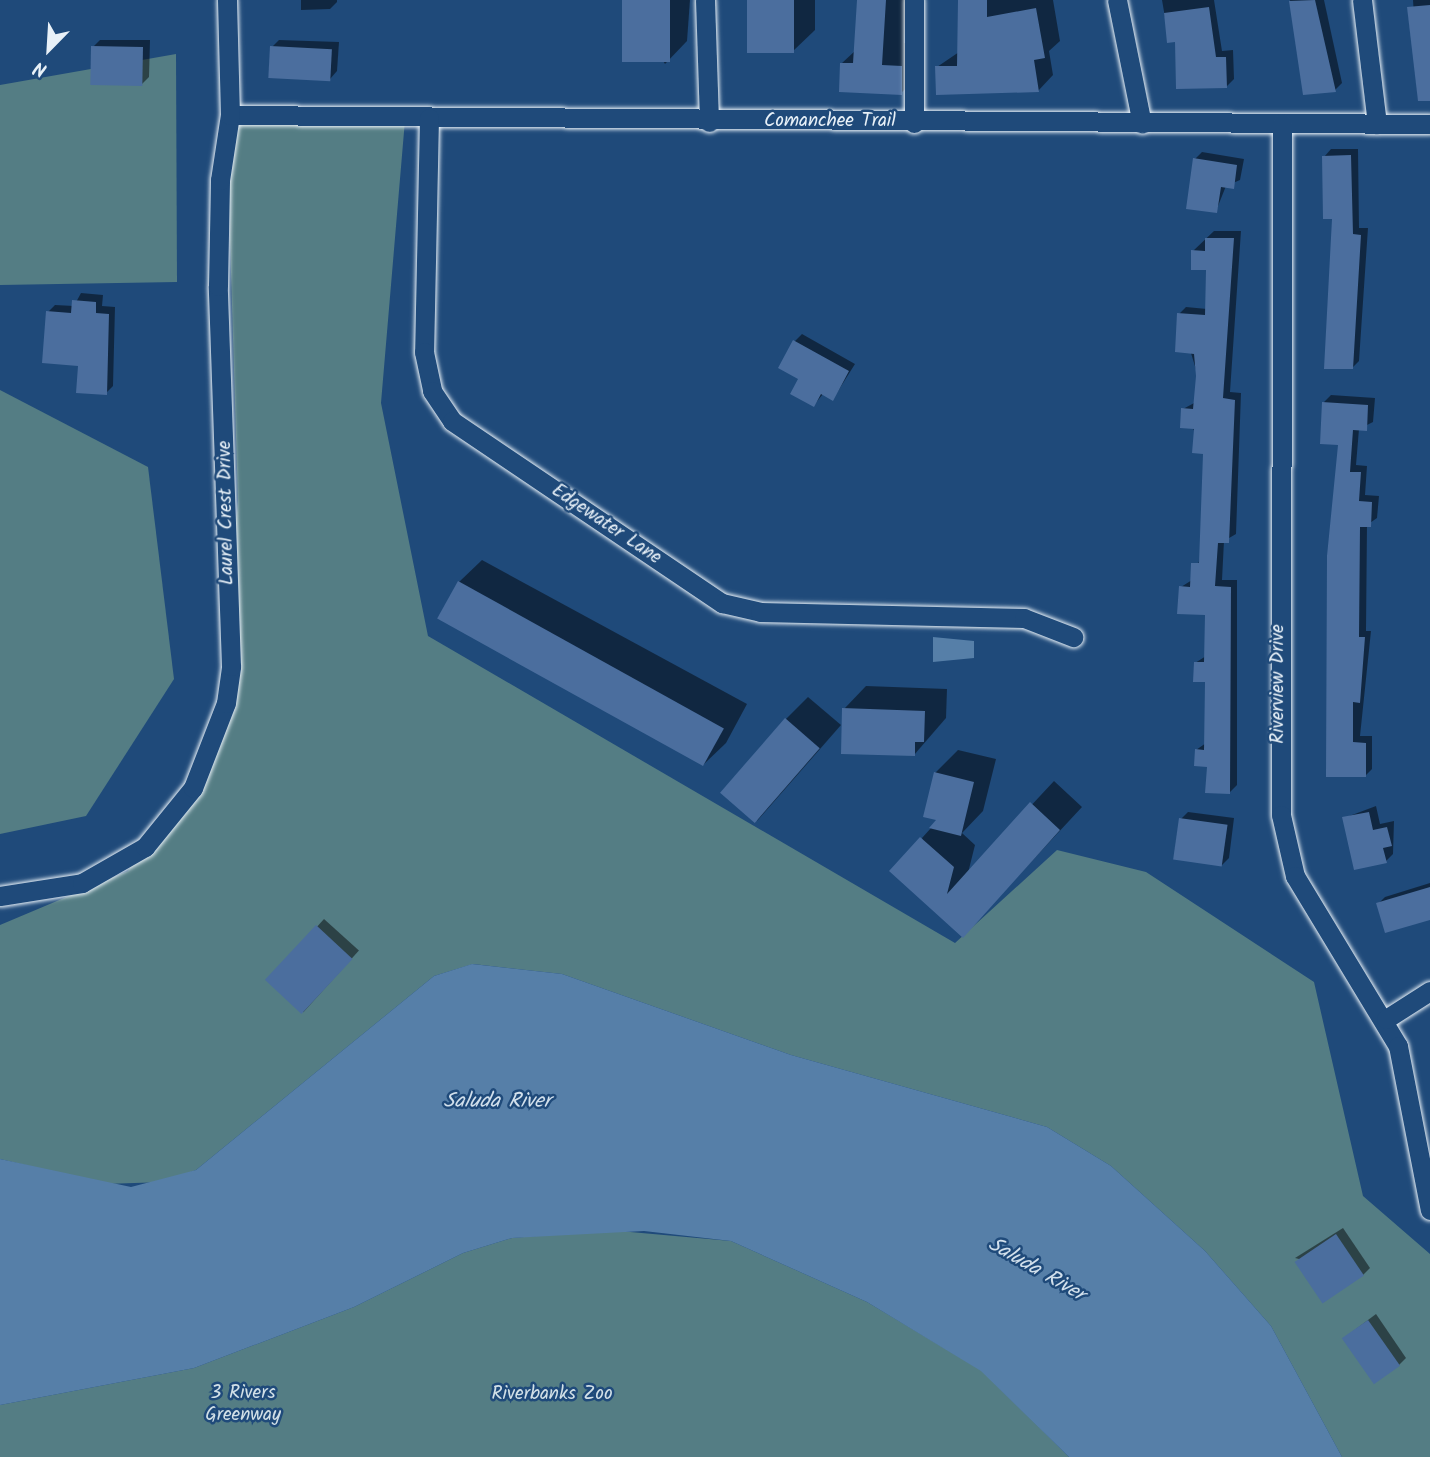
<!DOCTYPE html>
<style>
body{margin:0}
#map{position:relative;width:1430px;height:1457px;overflow:hidden;background:#1f4a7a;font-family:Kalam,sans-serif}
div>[style]{position:absolute}
.green>*{inset:0;background:#547d84}
.water>*{inset:0;background:#567fa8}
.shadow>*{inset:0;background:#0007;transform-origin:0 0}
.building>*{inset:0;background:#4b6e9e;transform-origin:0 0}
.roads{filter:drop-shadow(0 0 2px #e8f1f8) drop-shadow(0 0 2px #e8f1f8)}
.minor>*{height:19px;margin:-9.5px;padding:0 9.5px;transform-origin:9.5px;border-radius:9.5px;background:#1f4a7a}
span{translate:-50% -50%;white-space:nowrap;text-align:center;line-height:1.15;-webkit-text-stroke:5px #1f4a7a;paint-order:stroke}
.street-label{font-size:19px;color:#e8f1f8}
.park-label{font-size:19px;color:#d2e0e7}
.water-label{font-size:21px;color:#d2e0ec;font-style:italic}
.north{position:absolute;left:14px;top:14px;width:70px;height:70px;-webkit-text-stroke:5px #1f4a7a;paint-order:stroke;rotate:204deg;font-size:19px;font-weight:700;line-height:28px;text-align:center;color:#e8f1f8}
.north::after{content:'';display:block;margin:auto;width:24px;height:32px;background:#e8f1f8;clip-path:polygon(50% 0,100% 100%,50% 72%,0 100%)}
</style>
<div id="map">
<div class="green">
<div style="clip-path:polygon(176px 54px,177px 282px,0 285px,0 85px)"></div>
<div style="clip-path:polygon(226px 109px,405px 120px,381px 403px,428px 636px,955px 943px,1057px 850px,1146px 872px,1314px 982px,1363px 1196px,1430px 1254px,1430px 1457px,1342px 1457px,1271px 1326px,1205px 1251px,1111px 1166px,1047px 1127px,791px 1055px,562px 974px,473px 964px,434px 976px,196px 1170px,165px 1182px,104px 1184px,0 1159px,0 925px,128px 871px,218px 734px,238px 501px)"></div>
<div style="clip-path:polygon(0 390px,148px 467px,174px 679px,86px 816px,0 834px)"></div>
<div style="clip-path:polygon(608px 1230px,731px 1241px,867px 1302px,981px 1370px,1069px 1457px,0 1457px,0 1405px,194px 1368px,354px 1307px,463px 1253px,512px 1238px)"></div>
</div>
<div class="water">
<div style="clip-path:polygon(933px 637px,974px 641px,974px 658px,933px 662px)"></div>
<div style="clip-path:polygon(472px 964px,562px 974px,791px 1055px,1047px 1127px,1111px 1166px,1205px 1251px,1271px 1326px,1342px 1457px,1069px 1457px,981px 1371px,867px 1302px,731px 1241px,644px 1231px,512px 1238px,463px 1253px,354px 1307px,194px 1368px,0 1405px,0 1159px,131px 1187px,196px 1170px,434px 976px)"></div>
</div>
<div class="shadow">
<div style="clip-path:polygon(301px 0,337px 0,337px 2px,330px 9px,301px 10px)"></div>
<div style="clip-path:polygon(624px 0,690px 0,687px 41px,665px 64px)"></div>
<div style="clip-path:polygon(749px 0,815px 0,815px 30px,792px 52px)"></div>
<div style="clip-path:polygon(858px 0,906px 0,904px 43px,924px 44px,924px 71px,901px 93px,842px 63px,856px 50px)"></div>
<div style="clip-path:polygon(960px 0,1053px 0,1060px 41px,1049px 51px,1053px 75px,1038px 91px,937px 67px,959px 52px)"></div>
<div style="clip-path:polygon(1162px 0,1214px 0,1222px 51px,1233px 50px,1234px 79px,1227px 86px,1176px 40px,1169px 41px)"></div>
<div style="clip-path:polygon(1290px 0,1324px 0,1342px 83px,1335px 90px,1305px 93px)"></div>
<div style="clip-path:polygon(1413px 0,1430px 0,1430px 94px,1419px 94px)"></div>
<div style="clip-path:polygon(100px 40px,150px 40px,149px 77px,142px 84px,93px 47px)"></div>
<div style="clip-path:polygon(279px 40px,339px 42px,337px 71px,330px 79px,272px 47px)"></div>
<div style="clip-path:polygon(1331px 149px,1358px 149px,1359px 228px,1368px 228px,1359px 361px,1352px 368px,1324px 157px)"></div>
<div style="clip-path:polygon(1202px 152px,1244px 159px,1240px 180px,1226px 186px,1216px 211px,1195px 159px)"></div>
<div style="clip-path:polygon(1214px 231px,1241px 231px,1230px 392px,1241px 393px,1236px 534px,1224px 541px,1222px 580px,1237px 580px,1237px 785px,1230px 792px,1196px 750px,1206px 743px,1207px 680px,1195px 663px,1206px 656px,1207px 614px,1181px 587px,1192px 580px,1201px 556px,1205px 452px,1183px 409px,1196px 402px,1198px 376px,1179px 314px,1186px 307px,1207px 309px,1208px 269px,1193px 251px)"></div>
<div style="clip-path:polygon(81px 293px,103px 295px,102px 306px,115px 307px,113px 386px,106px 393px,48px 312px,55px 305px,74px 306px)"></div>
<div style="clip-path:polygon(802px 334px,855px 364px,833px 399px,823px 394px,814px 405px,800px 379px,795px 341px)"></div>
<div style="clip-path:polygon(1331px 395px,1375px 398px,1373px 422px,1359px 429px,1356px 465px,1367px 466px,1365px 495px,1379px 496px,1377px 518px,1367px 525px,1366px 631px,1371px 631px,1360px 736px,1372px 736px,1372px 769px,1365px 776px,1328px 775px,1340px 443px,1324px 402px)"></div>
<div style="clip-path:polygon(482px 560px,747px 704px,726px 743px,703px 765px,459px 582px)"></div>
<div style="clip-path:polygon(866px 686px,947px 689px,946px 718px,914px 755px,844px 709px)"></div>
<div style="clip-path:polygon(808px 697px,841px 725px,757px 821px,786px 719px)"></div>
<div style="clip-path:polygon(958px 750px,996px 759px,983px 811px,962px 833px,975px 845px,968px 873px,1054px 781px,1082px 807px,963px 935px,922px 838px,939px 819px,935px 773px)"></div>
<div style="clip-path:polygon(1376px 806px,1380px 824px,1394px 821px,1393px 854px,1386px 861px,1344px 818px)"></div>
<div style="clip-path:polygon(1188px 812px,1234px 818px,1229px 858px,1222px 865px,1181px 819px)"></div>
<div style="clip-path:polygon(1430px 883px,1430px 918px,1378px 904px,1385px 897px)"></div>
<div style="left:324px;top:919px;width:47px;height:83px;rotate:42deg"></div>
<div style="clip-path:polygon(1343px 1228px,1370px 1268px,1363px 1275px,1295px 1258px)"></div>
<div style="clip-path:polygon(1376px 1314px,1406px 1358px,1399px 1365px,1344px 1338px)"></div>
</div>
<div class="building">
<div style="left:622px;top:0;width:48px;height:62px"></div>
<div style="left:747px;top:0;width:47px;height:53px"></div>
<div style="clip-path:polygon(857px 0,886px 0,882px 65px,902px 66px,902px 95px,839px 92px,840px 63px,853px 63px)"></div>
<div style="clip-path:polygon(958px 0,987px 0,987px 17px,1036px 8px,1045px 58px,1034px 60px,1039px 92px,936px 95px,935px 66px,957px 66px)"></div>
<div style="clip-path:polygon(1315px 0,1336px 92px,1303px 95px,1289px 1px)"></div>
<div style="clip-path:polygon(1430px 5px,1430px 101px,1418px 101px,1407px 7px)"></div>
<div style="clip-path:polygon(1209px 7px,1216px 57px,1226px 57px,1227px 88px,1176px 89px,1175px 42px,1167px 43px,1164px 13px)"></div>
<div style="left:91px;top:46px;width:52px;height:39px;rotate:1deg"></div>
<div style="left:270px;top:46px;width:62px;height:32px;rotate:3deg"></div>
<div style="clip-path:polygon(1351px 155px,1353px 234px,1361px 235px,1353px 369px,1324px 369px,1332px 219px,1323px 219px,1322px 156px)"></div>
<div style="clip-path:polygon(1193px 158px,1237px 165px,1234px 189px,1221px 187px,1217px 213px,1186px 209px)"></div>
<div style="clip-path:polygon(1205px 238px,1234px 238px,1223px 398px,1235px 400px,1229px 543px,1218px 543px,1215px 586px,1231px 587px,1230px 794px,1205px 793px,1207px 767px,1194px 766px,1195px 749px,1204px 750px,1205px 682px,1193px 682px,1194px 662px,1204px 662px,1205px 615px,1177px 614px,1179px 586px,1190px 587px,1191px 563px,1199px 563px,1203px 454px,1192px 453px,1194px 429px,1180px 428px,1181px 408px,1193px 409px,1196px 376px,1194px 354px,1175px 352px,1177px 313px,1205px 315px,1206px 270px,1191px 270px,1191px 250px,1205px 251px)"></div>
<div style="clip-path:polygon(72px 300px,96px 302px,96px 313px,109px 314px,107px 395px,76px 393px,78px 366px,42px 363px,46px 311px,71px 313px)"></div>
<div style="clip-path:polygon(793px 340px,849px 371px,833px 401px,821px 394px,814px 407px,790px 394px,798px 379px,778px 368px)"></div>
<div style="clip-path:polygon(1322px 402px,1368px 405px,1367px 431px,1353px 430px,1350px 472px,1361px 472px,1359px 501px,1372px 502px,1371px 527px,1360px 527px,1359px 637px,1365px 637px,1360px 703px,1353px 702px,1353px 742px,1366px 743px,1366px 777px,1326px 777px,1327px 556px,1338px 445px,1320px 444px)"></div>
<div style="left:458px;top:581px;width:304px;height:43px;rotate:29deg"></div>
<div style="clip-path:polygon(842px 708px,925px 711px,924px 742px,915px 742px,915px 756px,841px 754px)"></div>
<div style="left:785px;top:718px;width:46px;height:99px;rotate:41deg"></div>
<div style="clip-path:polygon(934px 772px,974px 782px,961px 836px,929px 828px,936px 820px,923px 817px)"></div>
<div style="clip-path:polygon(1030px 802px,1060px 830px,963px 938px,889px 871px,920px 837px,954px 867px,947px 894px)"></div>
<div style="clip-path:polygon(1369px 812px,1373px 830px,1387px 827px,1392px 846px,1383px 848px,1387px 863px,1354px 870px,1342px 817px)"></div>
<div style="left:1179px;top:818px;width:49px;height:42px;rotate:8deg"></div>
<div style="clip-path:polygon(1430px 887px,1430px 920px,1385px 933px,1376px 903px)"></div>
<div style="left:316px;top:925px;width:50px;height:75px;rotate:43deg"></div>
<div style="left:1336px;top:1234px;width:50px;height:50px;rotate:56deg"></div>
<div style="left:1368px;top:1320px;width:56px;height:32px;rotate:55deg"></div>
</div>
<div class="roads">
<div class="minor">
<div style="left:705px;top:0;width:122px;rotate:88.1deg"></div>
<div style="left:1117px;top:0;width:126px;rotate:78.6deg"></div>
<div style="left:1362px;top:0;width:125px;rotate:83.1deg"></div>
<div style="left:230px;top:115px;width:1200px;rotate:0.43deg"></div>
<div style="left:429px;top:118px;width:234px;rotate:91.2deg"></div>
<div style="left:424px;top:352px;width:40px;rotate:78deg"></div>
<div style="left:432px;top:391px;width:36px;rotate:56deg"></div>
<div style="left:452px;top:421px;width:326px;rotate:34deg"></div>
<div style="left:722px;top:603px;width:39px;rotate:13deg"></div>
<div style="left:760px;top:612px;width:264px;rotate:1.3deg"></div>
<div style="left:1024px;top:618px;width:53px;rotate:21.2deg"></div>
<div style="left:914px;top:123px;width:123px;rotate:-90deg"></div>
<div style="left:1282px;top:123px;width:692px;rotate:90.08deg"></div>
<div style="left:1281px;top:815px;width:63px;rotate:77.1deg"></div>
<div style="left:1295px;top:876px;width:199px;rotate:58.8deg"></div>
<div style="left:1398px;top:1046px;width:167px;rotate:79deg"></div>
<div style="left:0;top:896px;width:83px;rotate:-9deg"></div>
<div style="left:82px;top:883px;width:73px;rotate:-29.7deg"></div>
<div style="left:145px;top:847px;width:76px;rotate:-50.9deg"></div>
<div style="left:193px;top:788px;width:91px;rotate:-68.8deg"></div>
<div style="left:226px;top:703px;width:37px;rotate:-82deg"></div>
<div style="left:231px;top:666px;width:380px;rotate:-92deg"></div>
<div style="left:218px;top:286px;width:106px;rotate:-88.9deg"></div>
<div style="left:220px;top:180px;width:66px;rotate:-81.3deg"></div>
<div style="left:230px;top:115px;width:115px;rotate:-91.5deg"></div>
<div style="left:1386px;top:1019px;width:52px;rotate:-32.5deg"></div>
</div>
</div>
<div class="street-label">
<span style="left:830px;top:122px">Comanchee Trail</span>
<span style="left:227px;top:513px;rotate:-91deg">Laurel Crest Drive</span>
<span style="left:606px;top:525px;rotate:34deg">Edgewater Lane</span>
<span style="left:1279px;top:684px;rotate:-90deg">Riverview Drive</span>
</div>
<div class="park-label">
<span style="left:243px;top:1405px">3 Rivers<br>Greenway</span>
<span style="left:552px;top:1395px">Riverbanks Zoo</span>
</div>
<div class="water-label">
<span style="left:497px;top:1102px">Saluda River</span>
<span style="left:1036px;top:1270px;rotate:30deg">Saluda River</span>
</div>
<div class="north">N</div>
</div>
